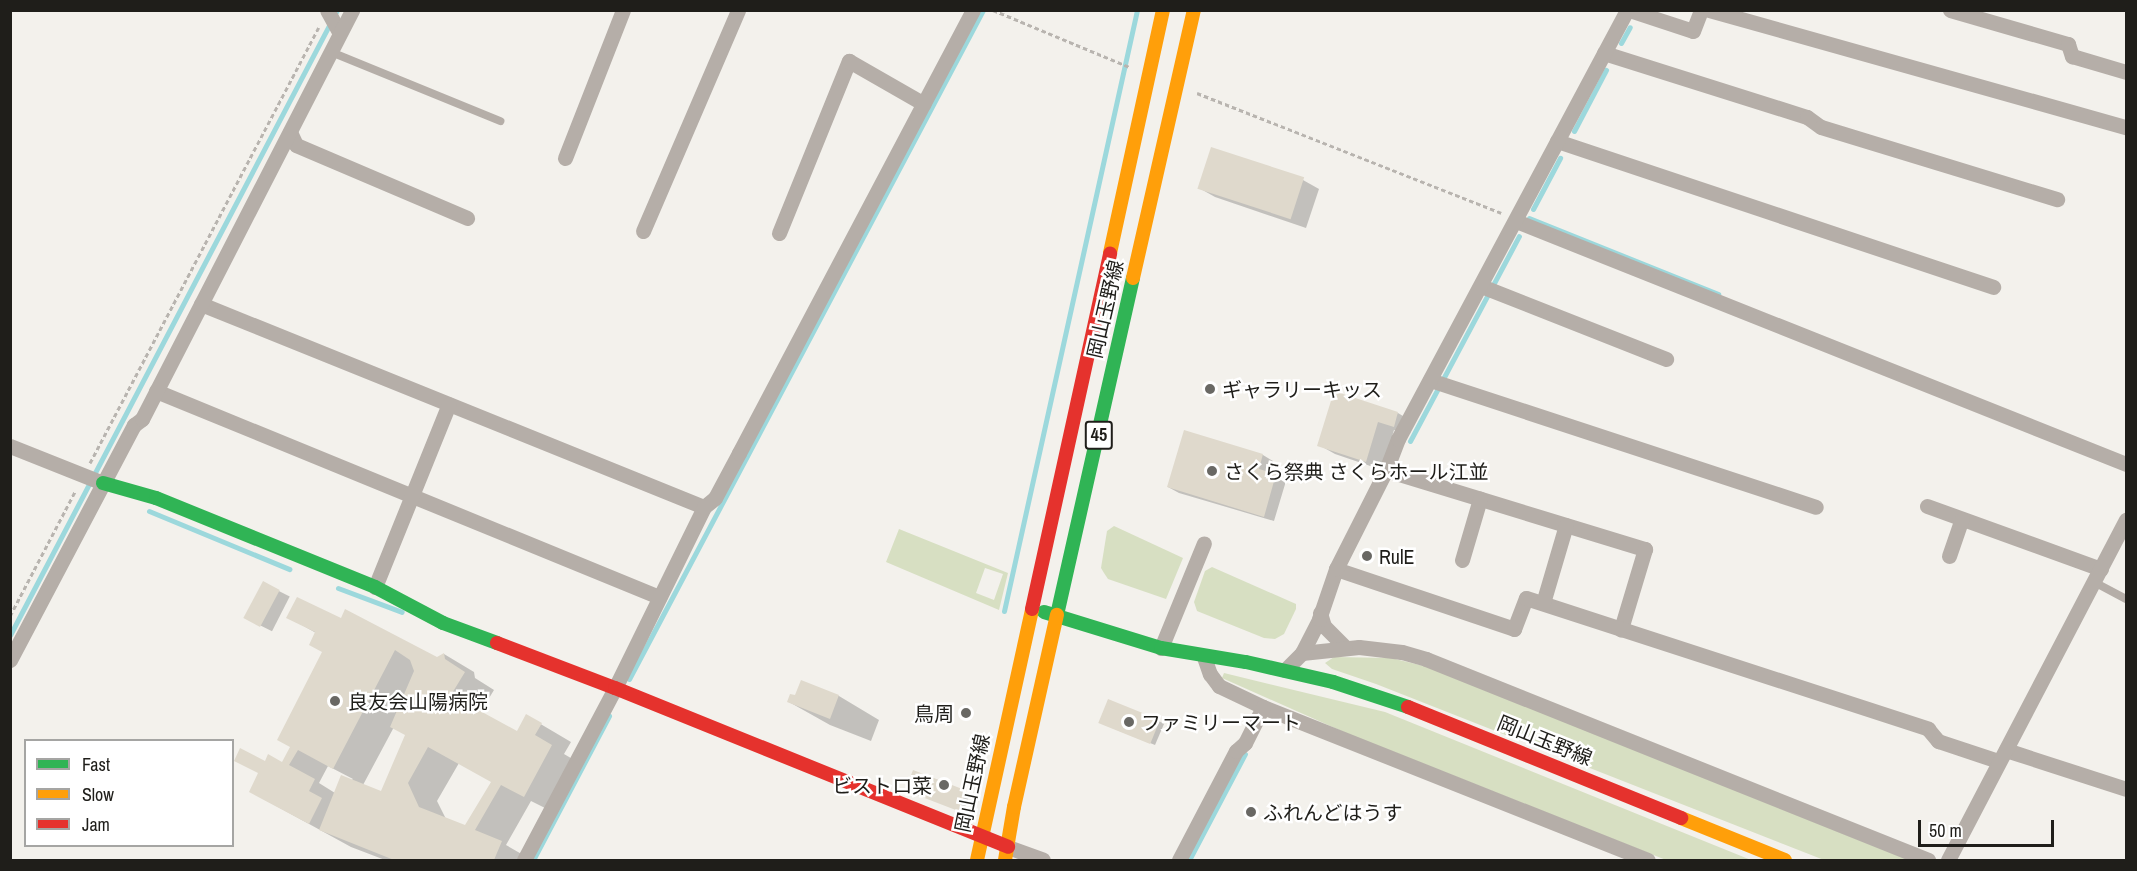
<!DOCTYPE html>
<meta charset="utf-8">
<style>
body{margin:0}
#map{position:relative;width:2137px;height:871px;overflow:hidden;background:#f3f1ec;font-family:"Archivo Narrow","Noto Sans JP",sans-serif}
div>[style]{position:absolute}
.green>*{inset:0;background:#d7dfc2}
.shadow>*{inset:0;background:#0003;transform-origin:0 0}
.stream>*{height:5px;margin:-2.5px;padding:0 2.5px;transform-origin:2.5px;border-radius:2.5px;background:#9cd8dc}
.building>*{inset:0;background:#dfd9cc;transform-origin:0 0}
.path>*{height:3px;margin-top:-1.5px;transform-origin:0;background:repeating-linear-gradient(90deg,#b8b4af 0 4.5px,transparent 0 7.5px)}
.lane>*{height:8px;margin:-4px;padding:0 4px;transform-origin:4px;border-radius:4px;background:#b5aea8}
.street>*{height:15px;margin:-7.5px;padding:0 7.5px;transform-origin:7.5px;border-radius:7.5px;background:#b5aea8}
.fast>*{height:14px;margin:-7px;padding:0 7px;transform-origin:7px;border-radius:7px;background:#30b455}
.slow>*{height:14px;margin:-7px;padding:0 7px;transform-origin:7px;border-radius:7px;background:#ff9f0a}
.jam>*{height:14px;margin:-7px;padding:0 7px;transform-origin:7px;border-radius:7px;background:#e5322d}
.dots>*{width:16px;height:16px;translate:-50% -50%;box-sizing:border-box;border:3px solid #fff;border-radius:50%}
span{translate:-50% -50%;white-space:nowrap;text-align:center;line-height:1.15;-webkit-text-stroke:5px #fff;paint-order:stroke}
.shield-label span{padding:2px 4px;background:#fff;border:2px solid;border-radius:4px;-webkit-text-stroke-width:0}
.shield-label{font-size:18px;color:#1f1e1a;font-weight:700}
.street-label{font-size:20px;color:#1f1e1a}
.poi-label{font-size:20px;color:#1f1e1a}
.left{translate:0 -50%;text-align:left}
.right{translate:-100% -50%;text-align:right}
.frame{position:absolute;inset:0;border:12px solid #1f1e1a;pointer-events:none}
.legend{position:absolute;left:24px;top:739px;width:210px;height:108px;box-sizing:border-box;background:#fff;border:2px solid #a5a5a3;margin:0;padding:8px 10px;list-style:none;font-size:18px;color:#1f1e1a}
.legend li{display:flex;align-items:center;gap:12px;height:30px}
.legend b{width:30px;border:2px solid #a5a5a3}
.scale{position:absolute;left:1918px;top:820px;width:136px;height:27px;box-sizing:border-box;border:3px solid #1f1e1a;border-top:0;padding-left:8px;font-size:18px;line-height:21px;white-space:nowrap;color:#1f1e1a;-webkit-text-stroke:4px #fff;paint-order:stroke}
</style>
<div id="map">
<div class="green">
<div style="clip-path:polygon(1114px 526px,1183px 558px,1166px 599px,1108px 579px,1104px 573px,1101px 568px,1107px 531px)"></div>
<div style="clip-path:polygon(evenodd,899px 529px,1008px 573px,999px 610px,886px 562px,899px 529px,985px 568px,1003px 574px,994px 600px,976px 593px,985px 568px)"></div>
<div style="clip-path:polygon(1212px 567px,1296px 604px,1296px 609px,1284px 634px,1275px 639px,1264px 638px,1197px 611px,1194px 602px,1205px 571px)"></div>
<div style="clip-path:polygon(1334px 657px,1391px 658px,1428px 667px,1909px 860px,1824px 860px,1376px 684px,1332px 669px,1325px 663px)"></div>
<div style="clip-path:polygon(1224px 673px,1385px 712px,1751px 860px,1666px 860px,1346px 733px,1222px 678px)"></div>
</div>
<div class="shadow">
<div style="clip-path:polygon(1303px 180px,1319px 189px,1306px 228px,1215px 197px,1199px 188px)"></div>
<div style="clip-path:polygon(1398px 413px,1413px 422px,1410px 434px,1394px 430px,1382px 470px,1335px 454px,1319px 445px)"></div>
<div style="clip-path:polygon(1185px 432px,1263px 455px,1273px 461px,1270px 473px,1286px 481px,1274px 521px,1179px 493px,1168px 487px)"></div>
<div style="left:263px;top:583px;width:30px;height:39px;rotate:27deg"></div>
<div style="clip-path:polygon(evenodd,288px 617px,341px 620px,437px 659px,444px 654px,474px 672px,475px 678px,494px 690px,480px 713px,517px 733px,527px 716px,571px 742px,564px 754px,581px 764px,555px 813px,531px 801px,506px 845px,532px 860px,385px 860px,351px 847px,251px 792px,266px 763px,283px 764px,292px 746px,324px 652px,316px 633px,288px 617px,394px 727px,407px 735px,382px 793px,363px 785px,394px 727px,288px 617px,459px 763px,493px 782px,466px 827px,446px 819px,437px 801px,459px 763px,288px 617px,328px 766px,353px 779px,335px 793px,319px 783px,328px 766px)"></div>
<div style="clip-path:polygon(802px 682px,839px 696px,879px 720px,871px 741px,830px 725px,789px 702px,796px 697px)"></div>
<div style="clip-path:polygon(1159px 721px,1164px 724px,1155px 745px,1105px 725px)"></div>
<div style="clip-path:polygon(914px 772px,970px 794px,964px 811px,912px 792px)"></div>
</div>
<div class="stream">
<div style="left:1621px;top:43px;width:18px;rotate:-61deg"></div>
<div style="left:1574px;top:131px;width:69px;rotate:-62.3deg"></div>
<div style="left:1533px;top:209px;width:58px;rotate:-62.1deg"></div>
<div style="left:1529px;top:218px;width:204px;rotate:21.9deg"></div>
<div style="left:1410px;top:441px;width:232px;rotate:-62deg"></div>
<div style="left:149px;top:511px;width:152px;rotate:22.5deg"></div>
<div style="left:338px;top:588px;width:68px;rotate:20.6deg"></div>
<div style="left:1004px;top:611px;width:616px;rotate:-77.52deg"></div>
<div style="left:10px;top:635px;width:705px;rotate:-62.38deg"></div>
<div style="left:629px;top:679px;width:757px;rotate:-62.11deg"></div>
<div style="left:533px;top:860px;width:163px;rotate:-62.2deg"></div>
<div style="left:1189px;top:860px;width:120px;rotate:-62.2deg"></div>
</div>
<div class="building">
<div style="left:1211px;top:147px;width:98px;height:44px;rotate:18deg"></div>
<div style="clip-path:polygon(1334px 391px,1398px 412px,1394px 427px,1378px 422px,1366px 462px,1317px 446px)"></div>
<div style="clip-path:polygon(1184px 430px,1263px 454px,1259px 469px,1276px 474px,1264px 517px,1167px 487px)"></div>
<div style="left:263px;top:581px;width:19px;height:42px;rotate:28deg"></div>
<div style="clip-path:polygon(evenodd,297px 597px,341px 618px,345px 609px,437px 657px,444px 653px,445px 659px,465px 672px,451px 695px,517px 731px,526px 714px,542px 723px,535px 735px,552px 745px,524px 797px,501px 785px,475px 830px,502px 841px,494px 860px,394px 860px,319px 830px,341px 775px,381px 791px,405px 735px,390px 727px,414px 671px,410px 660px,395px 650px,333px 769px,298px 750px,289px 765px,315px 779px,309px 791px,322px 798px,309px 824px,249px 792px,258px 773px,234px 761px,240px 748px,265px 761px,268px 754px,282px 762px,290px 747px,277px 740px,322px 652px,309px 645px,315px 632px,286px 618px,297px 597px,428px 747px,491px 782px,465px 825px,419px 807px,408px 783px,428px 747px)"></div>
<div style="clip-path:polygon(801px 680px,839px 695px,830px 719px,787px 702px,790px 694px,795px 695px)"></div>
<div style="left:1108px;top:699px;width:56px;height:26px;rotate:22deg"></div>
<div style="left:913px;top:770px;width:57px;height:22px;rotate:21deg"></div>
</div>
<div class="path">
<div style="left:993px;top:10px;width:147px;rotate:22.7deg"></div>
<div style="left:1197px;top:93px;width:327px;rotate:21.5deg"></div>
<div style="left:90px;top:463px;width:492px;rotate:-62.3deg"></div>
<div style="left:10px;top:616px;width:142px;rotate:-62.4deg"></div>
</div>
<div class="lane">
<div style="left:331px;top:52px;width:183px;rotate:22.2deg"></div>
<div style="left:2094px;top:582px;width:36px;rotate:28deg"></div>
</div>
<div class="street">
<div style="left:327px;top:10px;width:26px;rotate:61deg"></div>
<div style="left:1629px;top:10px;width:67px;rotate:18.2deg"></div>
<div style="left:1693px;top:31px;width:22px;rotate:-69deg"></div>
<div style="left:1709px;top:10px;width:433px;rotate:15.7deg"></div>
<div style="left:1950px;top:10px;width:123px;rotate:16.1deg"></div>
<div style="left:2068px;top:44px;width:13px;rotate:72deg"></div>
<div style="left:2072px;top:56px;width:56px;rotate:16.5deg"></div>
<div style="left:1604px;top:53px;width:213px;rotate:17.5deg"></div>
<div style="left:1807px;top:117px;width:17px;rotate:36deg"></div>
<div style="left:1821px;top:127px;width:247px;rotate:17deg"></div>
<div style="left:290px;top:132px;width:14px;rotate:65deg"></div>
<div style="left:296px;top:145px;width:186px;rotate:23.1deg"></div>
<div style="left:1557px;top:141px;width:460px;rotate:18.5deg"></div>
<div style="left:565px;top:158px;width:159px;rotate:-68.6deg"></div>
<div style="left:1516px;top:221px;width:657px;rotate:21.72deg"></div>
<div style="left:643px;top:231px;width:241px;rotate:-66.7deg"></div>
<div style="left:779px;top:233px;width:186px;rotate:-67.9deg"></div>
<div style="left:849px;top:61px;width:86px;rotate:29.8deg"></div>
<div style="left:1481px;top:286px;width:199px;rotate:21.5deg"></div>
<div style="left:201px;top:304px;width:542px;rotate:21.98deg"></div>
<div style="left:1430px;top:380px;width:406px;rotate:18.2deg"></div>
<div style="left:156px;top:391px;width:544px;rotate:22.27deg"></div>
<div style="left:10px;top:446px;width:100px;rotate:21.7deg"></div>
<div style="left:1386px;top:470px;width:271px;rotate:17deg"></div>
<div style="left:1645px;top:549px;width:84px;rotate:106.7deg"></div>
<div style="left:1927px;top:506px;width:185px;rotate:19.9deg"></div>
<div style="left:1949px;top:556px;width:39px;rotate:-71deg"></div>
<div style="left:1462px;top:560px;width:64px;rotate:-73.6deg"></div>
<div style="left:1336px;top:569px;width:188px;rotate:18.6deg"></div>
<div style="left:1514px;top:629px;width:33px;rotate:-69deg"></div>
<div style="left:1526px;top:598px;width:423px;rotate:18deg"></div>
<div style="left:1928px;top:729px;width:16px;rotate:50deg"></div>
<div style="left:1938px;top:741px;width:63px;rotate:18.4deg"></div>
<div style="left:375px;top:587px;width:197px;rotate:-68deg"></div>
<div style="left:1543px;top:603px;width:81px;rotate:-73.6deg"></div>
<div style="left:1320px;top:613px;width:14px;rotate:73deg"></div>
<div style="left:1324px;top:626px;width:30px;rotate:45deg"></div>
<div style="left:1161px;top:648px;width:113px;rotate:-67.7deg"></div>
<div style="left:1302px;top:653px;width:57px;rotate:-6deg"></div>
<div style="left:1359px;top:647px;width:43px;rotate:6.6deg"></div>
<div style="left:1402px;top:652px;width:25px;rotate:16deg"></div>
<div style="left:1426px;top:659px;width:541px;rotate:21.82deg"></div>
<div style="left:1204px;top:657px;width:18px;rotate:71deg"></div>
<div style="left:1210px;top:674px;width:15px;rotate:53deg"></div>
<div style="left:1219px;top:686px;width:49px;rotate:25.5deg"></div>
<div style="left:1263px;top:707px;width:414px;rotate:21.7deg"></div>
<div style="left:10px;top:660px;width:266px;rotate:-62.2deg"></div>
<div style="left:134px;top:425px;width:10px;rotate:-37deg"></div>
<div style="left:142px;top:419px;width:460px;rotate:-62.8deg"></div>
<div style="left:1285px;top:670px;width:24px;rotate:-45deg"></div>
<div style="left:1302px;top:653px;width:38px;rotate:-63deg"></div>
<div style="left:1319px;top:619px;width:53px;rotate:-71.2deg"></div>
<div style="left:1336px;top:569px;width:111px;rotate:-63.2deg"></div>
<div style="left:1386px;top:470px;width:33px;rotate:-69deg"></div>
<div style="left:1398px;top:439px;width:486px;rotate:-61.9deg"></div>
<div style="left:2006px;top:750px;width:126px;rotate:18deg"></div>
<div style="left:1008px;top:847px;width:37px;rotate:20deg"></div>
<div style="left:524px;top:860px;width:195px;rotate:-62.1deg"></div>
<div style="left:615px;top:688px;width:202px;rotate:-63.8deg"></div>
<div style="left:704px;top:507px;width:14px;rotate:-39deg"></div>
<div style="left:715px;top:498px;width:51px;rotate:-61.9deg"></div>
<div style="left:739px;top:453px;width:501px;rotate:-62.16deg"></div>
<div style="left:1179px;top:860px;width:123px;rotate:-62.4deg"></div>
<div style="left:1236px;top:751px;width:12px;rotate:-42deg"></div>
<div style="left:1245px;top:743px;width:40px;rotate:-63.4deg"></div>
<div style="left:1948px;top:860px;width:384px;rotate:-62.4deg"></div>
</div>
<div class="fast">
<div style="left:103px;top:483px;width:55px;rotate:15.8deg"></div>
<div style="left:156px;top:498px;width:236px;rotate:22.1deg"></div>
<div style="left:375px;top:587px;width:77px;rotate:27.9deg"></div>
<div style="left:443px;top:623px;width:58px;rotate:20.3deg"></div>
<div style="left:1044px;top:612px;width:122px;rotate:17.1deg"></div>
<div style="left:1161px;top:648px;width:86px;rotate:9.4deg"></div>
<div style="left:1246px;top:662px;width:89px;rotate:12.9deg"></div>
<div style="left:1333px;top:682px;width:79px;rotate:18.4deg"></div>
<div style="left:1057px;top:615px;width:345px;rotate:-77.3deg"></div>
</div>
<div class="slow">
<div style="left:1110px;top:253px;width:249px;rotate:-77.7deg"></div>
<div style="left:1133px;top:278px;width:275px;rotate:-77.2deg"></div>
<div style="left:1681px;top:818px;width:112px;rotate:22deg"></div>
<div style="left:977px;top:860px;width:257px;rotate:-77.6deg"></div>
<div style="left:1005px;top:860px;width:54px;rotate:-80.4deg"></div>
<div style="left:1014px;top:807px;width:197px;rotate:-77.4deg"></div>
</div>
<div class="jam">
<div style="left:1032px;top:609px;width:364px;rotate:-77.6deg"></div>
<div style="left:497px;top:643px;width:126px;rotate:20.9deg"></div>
<div style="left:615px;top:688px;width:424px;rotate:22deg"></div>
<div style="left:1408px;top:707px;width:295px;rotate:22.1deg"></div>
</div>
<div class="dots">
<div style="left:1210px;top:389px;background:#696864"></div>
<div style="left:1212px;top:471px;background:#696864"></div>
<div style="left:1367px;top:556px;background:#696864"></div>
<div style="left:335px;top:701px;background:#696864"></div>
<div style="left:966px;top:713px;background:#696864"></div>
<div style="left:1129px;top:722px;background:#696864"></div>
<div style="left:944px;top:785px;background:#696864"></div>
<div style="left:1251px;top:812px;background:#696864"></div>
</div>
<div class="shield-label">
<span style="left:1099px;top:435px">45</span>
</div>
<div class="street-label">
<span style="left:1105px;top:309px;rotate:-77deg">岡山玉野線</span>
<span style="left:1545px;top:740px;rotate:22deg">岡山玉野線</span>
<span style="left:972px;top:783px;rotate:-78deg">岡山玉野線</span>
</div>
<div class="poi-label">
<span class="left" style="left:1222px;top:389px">ギャラリーキッス</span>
<span class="left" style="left:1224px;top:471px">さくら祭典 さくらホール江並</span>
<span class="left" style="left:1379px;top:556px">RulE</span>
<span class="left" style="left:348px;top:701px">良友会山陽病院</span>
<span class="right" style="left:954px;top:713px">鳥周</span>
<span class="left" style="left:1141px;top:722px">ファミリーマート</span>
<span class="right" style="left:932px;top:785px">ビストロ菜</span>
<span class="left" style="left:1263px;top:812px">ふれんどはうす</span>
</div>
<div class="frame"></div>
<ul class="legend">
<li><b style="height:8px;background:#30b455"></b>Fast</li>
<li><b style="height:8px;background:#ff9f0a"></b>Slow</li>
<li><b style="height:8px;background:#e5322d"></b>Jam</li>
</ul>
<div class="scale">50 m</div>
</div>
